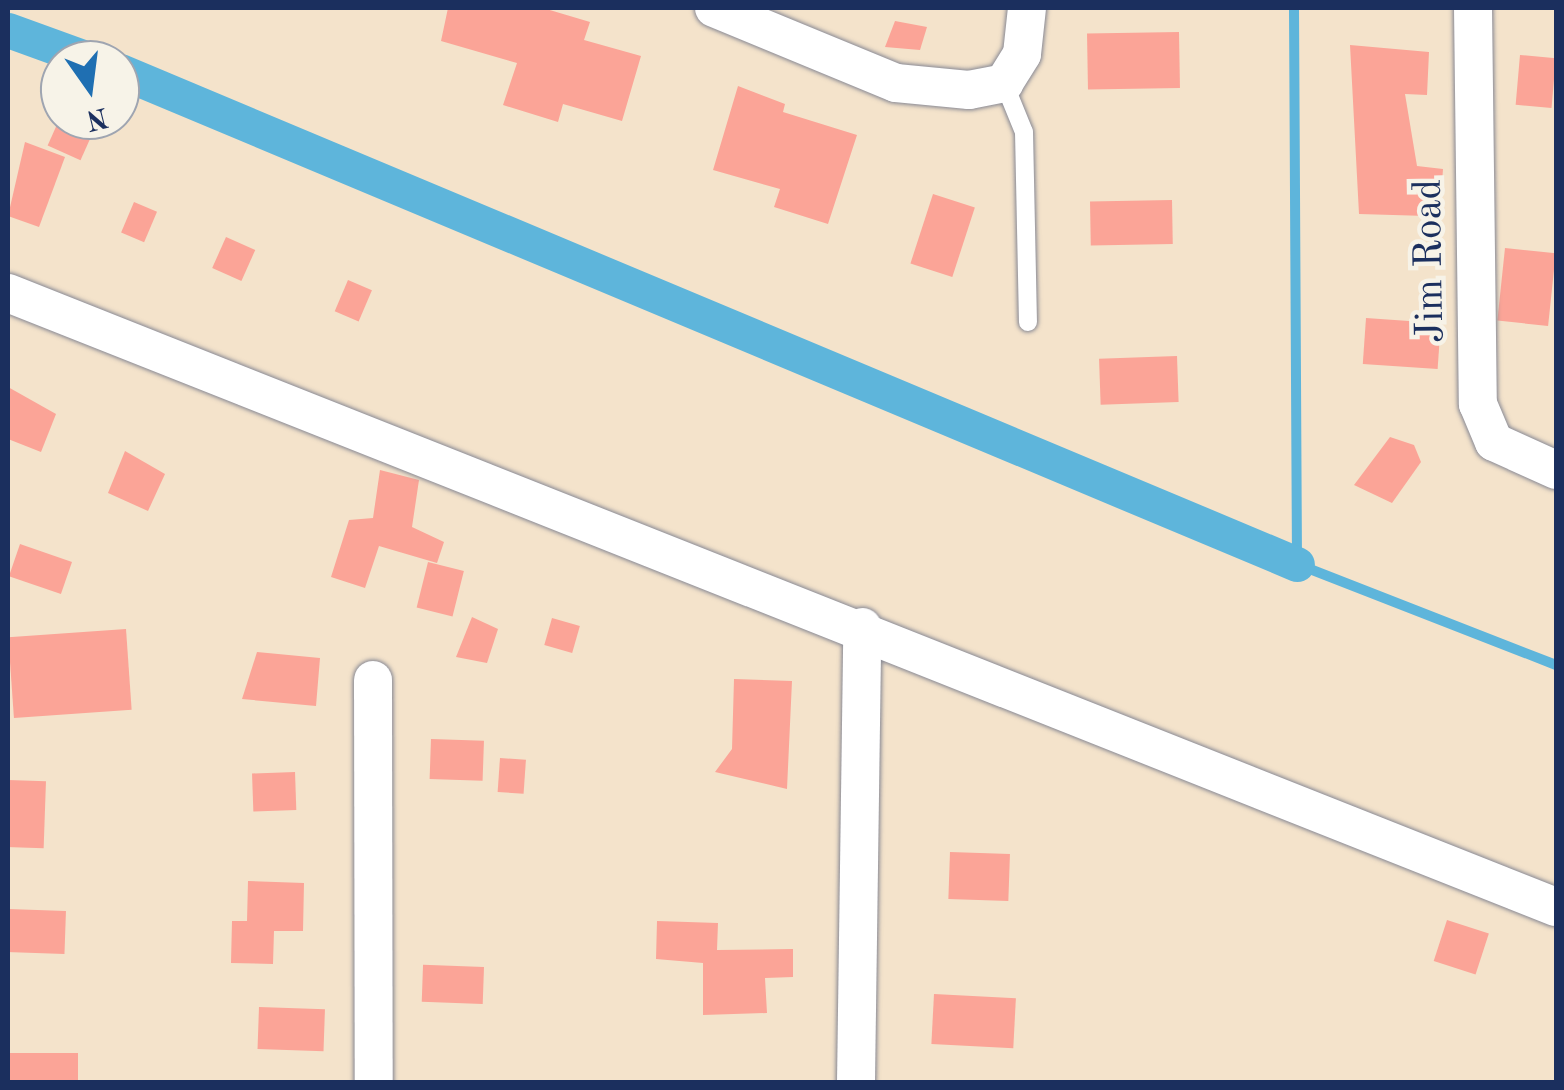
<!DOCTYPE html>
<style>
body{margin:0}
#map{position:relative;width:1564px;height:1090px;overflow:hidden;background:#f4e3cb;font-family:"Old Standard TT",serif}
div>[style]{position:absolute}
.stream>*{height:10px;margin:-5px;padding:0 5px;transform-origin:5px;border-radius:5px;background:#5eb5db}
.canal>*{height:35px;margin:-17.5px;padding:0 17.5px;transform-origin:17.5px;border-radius:17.5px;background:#5eb5db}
.building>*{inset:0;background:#fba497;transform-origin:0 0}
.roads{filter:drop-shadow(0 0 2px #888994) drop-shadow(0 0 2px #888994)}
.service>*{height:18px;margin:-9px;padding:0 9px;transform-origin:9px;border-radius:9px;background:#fff}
.minor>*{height:38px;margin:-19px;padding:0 19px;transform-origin:19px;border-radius:19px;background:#fff}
span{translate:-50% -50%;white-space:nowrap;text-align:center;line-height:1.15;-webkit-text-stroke:9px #f7f3e8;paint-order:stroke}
.street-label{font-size:40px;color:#1b2f5e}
.frame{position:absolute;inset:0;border:10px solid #1b2f5e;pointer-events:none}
.north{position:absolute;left:40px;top:40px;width:100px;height:100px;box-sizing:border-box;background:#f7f3e8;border:2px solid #9fa5b1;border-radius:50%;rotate:166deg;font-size:28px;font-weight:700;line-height:40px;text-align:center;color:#1b2f5e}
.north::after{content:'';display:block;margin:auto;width:35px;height:45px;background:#1f6fb2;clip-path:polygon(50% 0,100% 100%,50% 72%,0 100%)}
</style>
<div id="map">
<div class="stream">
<div style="left:1294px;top:8px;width:556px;rotate:89.69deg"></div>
<div style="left:1297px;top:564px;width:278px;rotate:21.3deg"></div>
</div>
<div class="canal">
<div style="left:8px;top:30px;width:88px;rotate:19.9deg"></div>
<div style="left:120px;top:71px;width:1276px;rotate:22.73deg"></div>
</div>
<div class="building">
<div style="clip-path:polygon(448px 8px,543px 8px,590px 22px,584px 40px,641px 56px,622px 121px,563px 104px,558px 122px,503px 105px,517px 63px,441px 41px)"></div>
<div style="clip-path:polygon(895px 21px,927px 27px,920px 50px,885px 47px)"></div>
<div style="left:1179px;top:32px;width:56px;height:92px;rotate:89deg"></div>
<div style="clip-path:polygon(1350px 45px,1429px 52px,1427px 95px,1405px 94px,1417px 166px,1443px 169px,1441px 197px,1430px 200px,1427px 216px,1359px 214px)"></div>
<div style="left:1520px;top:55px;width:36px;height:50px;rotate:5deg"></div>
<div style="clip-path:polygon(738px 86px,785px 104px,783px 112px,857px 135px,828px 224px,774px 207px,780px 189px,713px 170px)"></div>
<div style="left:59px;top:120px;width:36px;height:28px;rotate:24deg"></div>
<div style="clip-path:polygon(25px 142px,65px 157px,39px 227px,8px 216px)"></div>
<div style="left:933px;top:194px;width:44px;height:73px;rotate:18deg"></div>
<div style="left:1172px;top:200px;width:44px;height:82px;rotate:89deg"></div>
<div style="left:134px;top:202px;width:25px;height:33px;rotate:23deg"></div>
<div style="left:226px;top:237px;width:32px;height:34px;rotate:24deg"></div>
<div style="left:1505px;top:248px;width:51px;height:73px;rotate:6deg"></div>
<div style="left:348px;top:280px;width:26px;height:34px;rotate:23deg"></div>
<div style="left:1366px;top:318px;width:75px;height:46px;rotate:4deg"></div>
<div style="left:1177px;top:356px;width:46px;height:78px;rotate:88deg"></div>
<div style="clip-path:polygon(8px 387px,56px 414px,41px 452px,8px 439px)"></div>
<div style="clip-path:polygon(1390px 437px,1414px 445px,1421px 462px,1392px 503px,1354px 485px)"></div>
<div style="clip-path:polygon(125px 451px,165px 474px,148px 511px,108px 493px)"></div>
<div style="clip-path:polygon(380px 470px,419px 480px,412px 527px,444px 542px,437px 563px,379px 546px,365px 588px,331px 577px,349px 520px,373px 518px)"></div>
<div style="left:20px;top:544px;width:55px;height:34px;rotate:19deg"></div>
<div style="left:428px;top:562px;width:37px;height:47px;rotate:14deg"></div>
<div style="clip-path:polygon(472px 617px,498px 629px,487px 663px,456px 657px)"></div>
<div style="left:552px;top:618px;width:29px;height:28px;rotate:16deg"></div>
<div style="left:126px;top:629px;width:81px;height:118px;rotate:86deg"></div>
<div style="clip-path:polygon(257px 652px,320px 658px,316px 706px,242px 699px)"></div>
<div style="clip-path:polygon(734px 679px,792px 681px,787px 789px,715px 772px,732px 749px)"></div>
<div style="left:431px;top:739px;width:53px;height:40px;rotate:2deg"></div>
<div style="left:500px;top:758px;width:26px;height:34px;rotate:4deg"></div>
<div style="left:295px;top:772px;width:38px;height:43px;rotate:88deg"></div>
<div style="left:8px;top:780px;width:38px;height:67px;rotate:2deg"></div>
<div style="left:950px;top:852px;width:60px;height:47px;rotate:2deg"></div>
<div style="clip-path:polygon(248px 881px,304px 883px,303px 931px,274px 931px,273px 964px,231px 963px,232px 921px,247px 921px)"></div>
<div style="left:8px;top:909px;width:58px;height:43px;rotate:2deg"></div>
<div style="left:1447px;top:920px;width:44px;height:43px;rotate:18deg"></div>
<div style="clip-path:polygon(657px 921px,718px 923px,717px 950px,793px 949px,793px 977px,765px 978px,767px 1013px,703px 1015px,703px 963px,656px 959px)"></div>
<div style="left:484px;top:967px;width:37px;height:61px;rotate:92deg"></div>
<div style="left:934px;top:994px;width:82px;height:50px;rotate:3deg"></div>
<div style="left:259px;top:1007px;width:66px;height:42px;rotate:2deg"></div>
<div style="left:8px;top:1053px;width:70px;height:29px"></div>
</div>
<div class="roads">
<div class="service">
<div style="left:1004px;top:83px;width:53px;rotate:67.8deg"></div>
<div style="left:1024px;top:132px;width:190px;rotate:88.8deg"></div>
</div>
<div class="minor">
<div style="left:714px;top:8px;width:197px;rotate:22.4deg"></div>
<div style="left:896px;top:83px;width:73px;rotate:5.5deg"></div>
<div style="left:969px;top:90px;width:36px;rotate:-11deg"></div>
<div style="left:1004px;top:83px;width:34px;rotate:-58deg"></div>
<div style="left:1022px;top:54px;width:46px;rotate:-83.8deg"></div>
<div style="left:1473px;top:8px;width:396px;rotate:89.3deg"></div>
<div style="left:1478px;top:404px;width:41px;rotate:67.2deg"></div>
<div style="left:1494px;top:442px;width:68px;rotate:24.3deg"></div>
<div style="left:8px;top:293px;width:1665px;rotate:21.64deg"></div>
<div style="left:373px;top:680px;width:402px;rotate:89.9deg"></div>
<div style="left:856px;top:1082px;width:455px;rotate:-89.2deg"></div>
</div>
</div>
<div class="street-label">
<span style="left:1431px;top:261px;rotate:-91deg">Jim Road</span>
</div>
<div class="frame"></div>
<div class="north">N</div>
</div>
